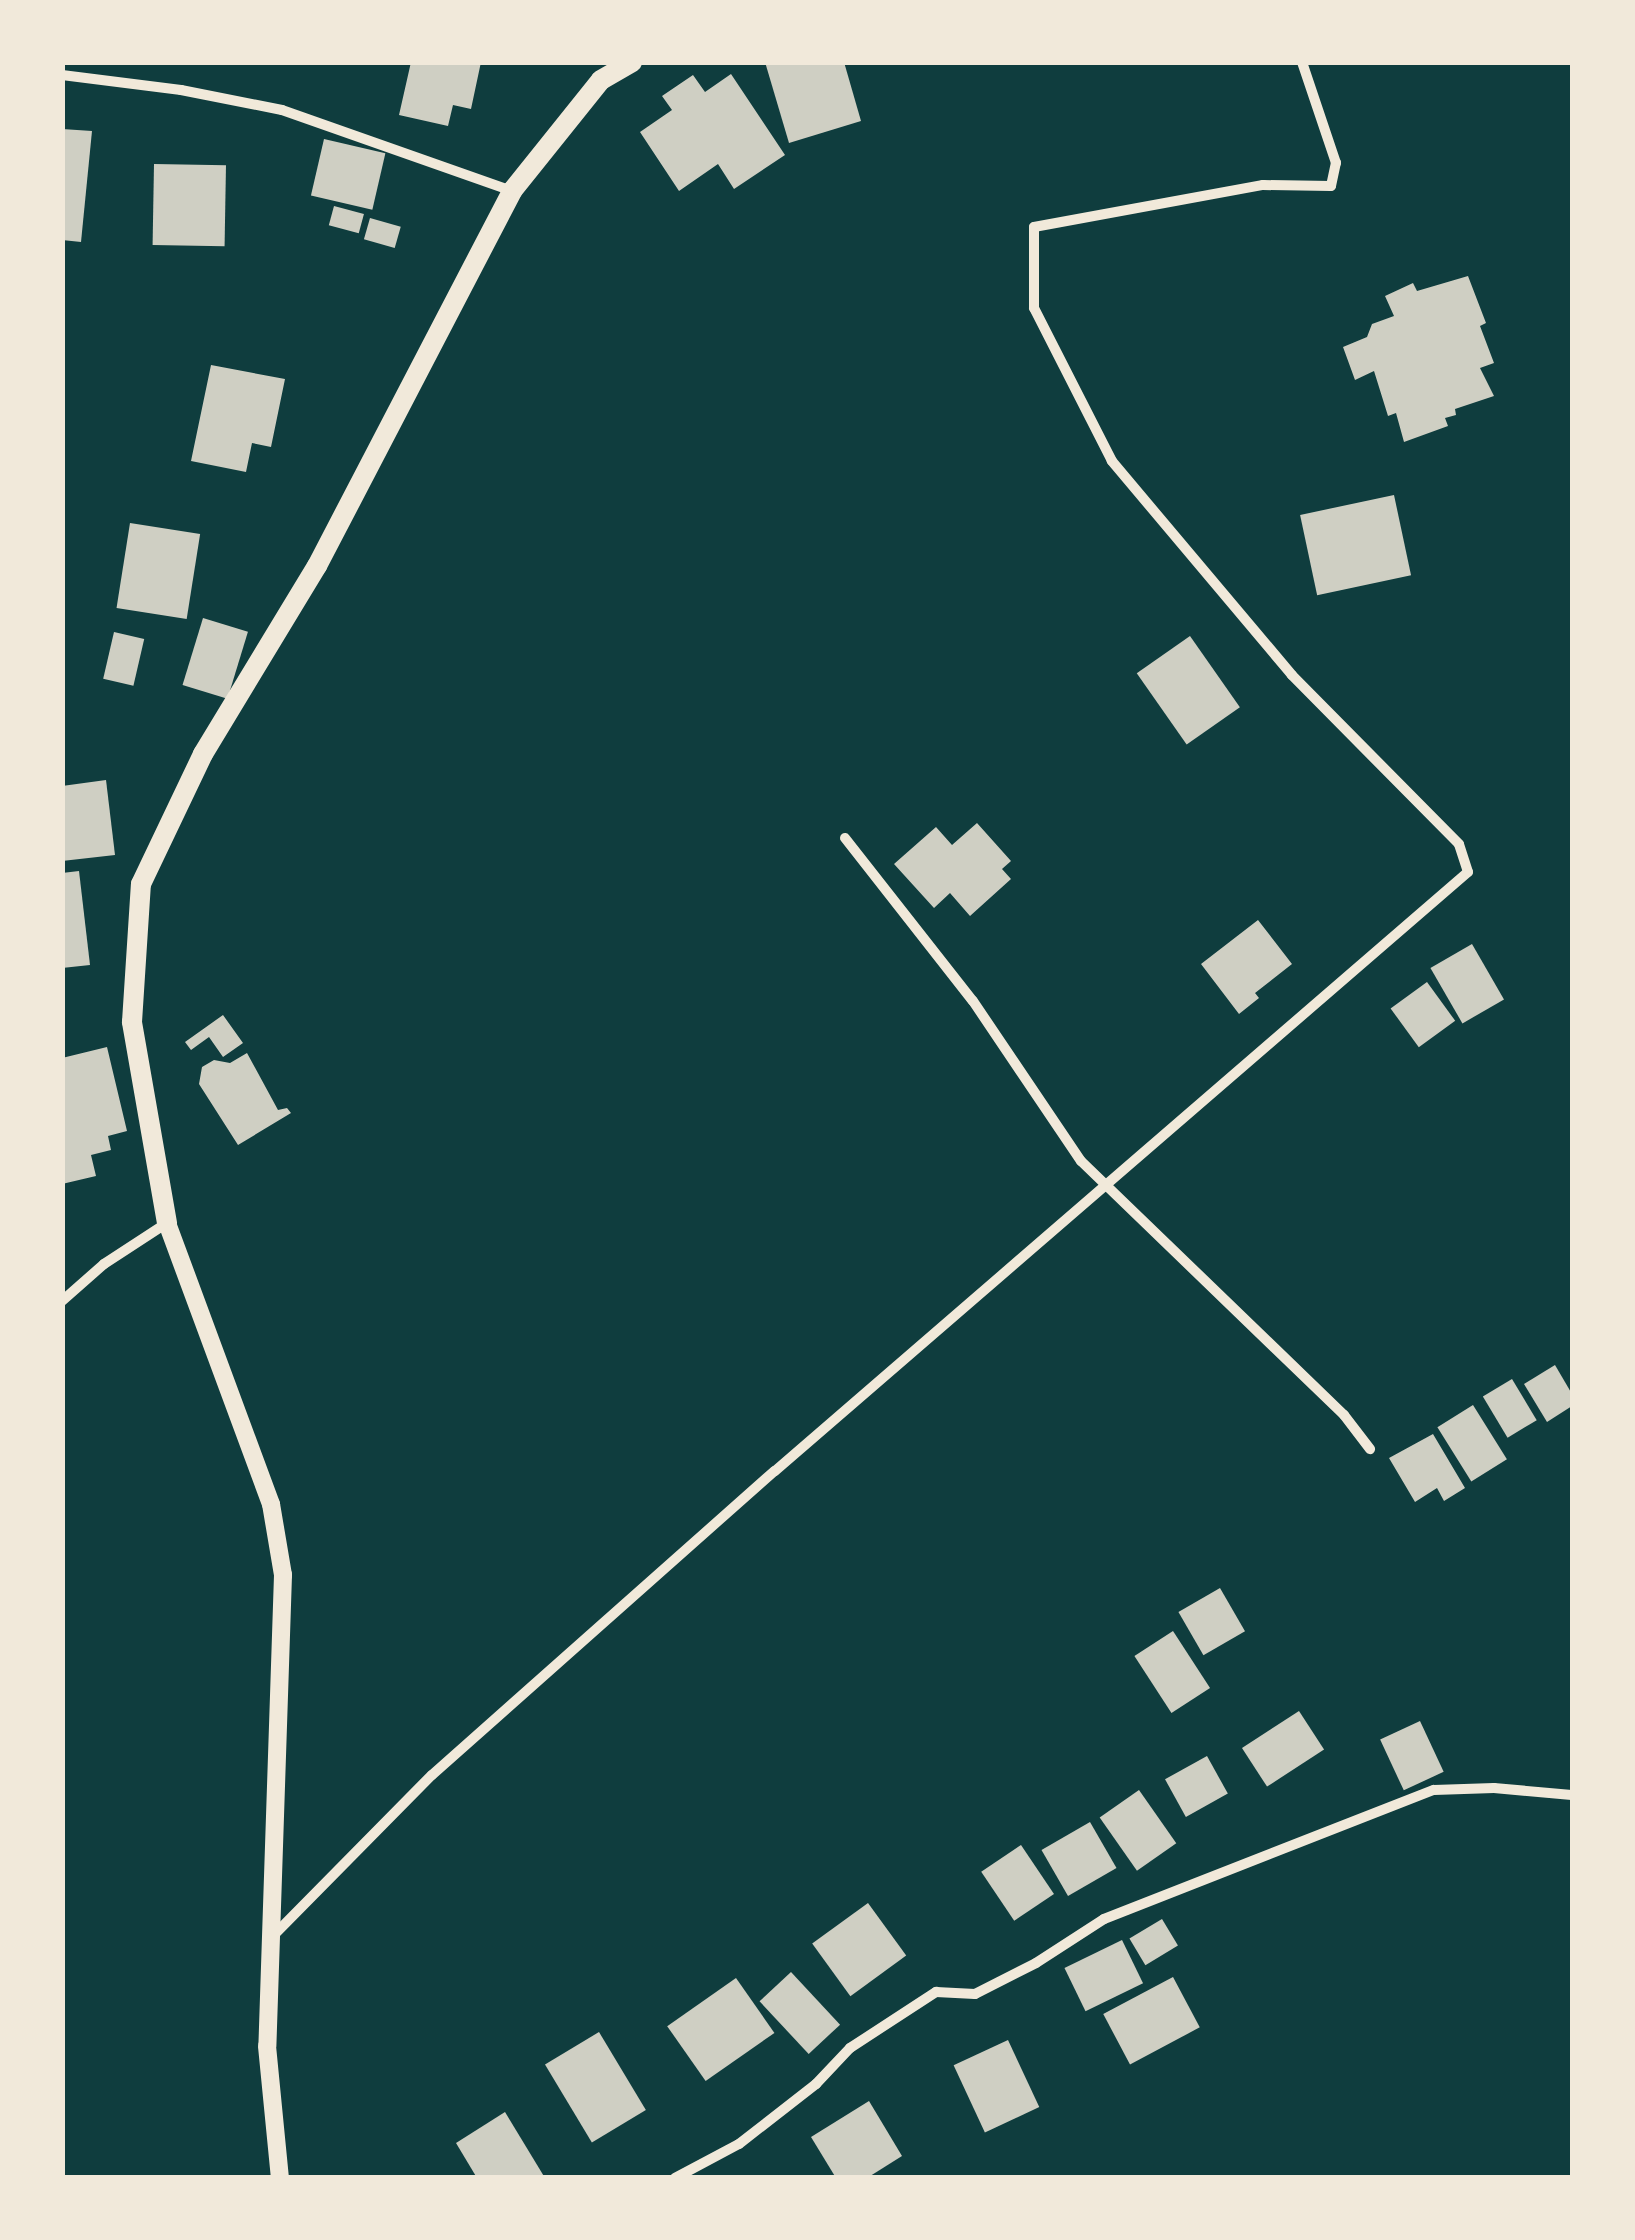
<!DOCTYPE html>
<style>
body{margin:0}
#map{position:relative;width:1635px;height:2240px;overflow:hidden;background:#0f3d3e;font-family:Figtree,sans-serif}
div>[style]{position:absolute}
.building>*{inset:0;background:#cfcfc3;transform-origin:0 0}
.minor>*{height:10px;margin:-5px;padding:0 5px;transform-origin:5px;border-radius:5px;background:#f1e9da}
.tertiary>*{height:18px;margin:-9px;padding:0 9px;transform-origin:9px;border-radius:9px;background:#f1e9da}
.secondary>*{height:20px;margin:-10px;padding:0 10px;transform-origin:10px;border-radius:10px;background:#f1e9da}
span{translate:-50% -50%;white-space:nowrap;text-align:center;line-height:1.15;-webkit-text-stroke:9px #f1e9da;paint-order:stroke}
.frame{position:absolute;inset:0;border:65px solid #f1e9da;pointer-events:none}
</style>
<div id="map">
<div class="building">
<div style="clip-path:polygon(411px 62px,481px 62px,471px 109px,453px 105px,448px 126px,399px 115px)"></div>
<div style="clip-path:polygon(765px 62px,844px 62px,861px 121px,789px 143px)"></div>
<div style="clip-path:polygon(731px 74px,785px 155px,734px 189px,718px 164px,679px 191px,640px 132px,672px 110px,662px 96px,693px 75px,705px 92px)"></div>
<div style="clip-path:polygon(62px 129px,92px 131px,81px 242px,62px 240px)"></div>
<div style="left:324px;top:139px;width:63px;height:58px;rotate:13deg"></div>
<div style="left:154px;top:164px;width:72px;height:81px;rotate:1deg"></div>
<div style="left:334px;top:206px;width:31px;height:20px;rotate:15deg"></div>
<div style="left:370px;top:218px;width:32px;height:22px;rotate:16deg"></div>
<div style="clip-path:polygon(1468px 276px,1486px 323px,1480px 326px,1494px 363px,1480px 368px,1494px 396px,1455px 409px,1456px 415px,1445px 418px,1448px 426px,1404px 442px,1396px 413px,1388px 416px,1374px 371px,1355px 380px,1343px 347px,1367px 337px,1372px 324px,1394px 316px,1385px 296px,1413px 283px,1417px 291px)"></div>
<div style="clip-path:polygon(211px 365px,285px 379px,271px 447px,252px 443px,246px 472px,191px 461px)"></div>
<div style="left:1394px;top:495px;width:82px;height:96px;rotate:78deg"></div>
<div style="left:130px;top:523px;width:71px;height:86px;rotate:9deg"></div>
<div style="left:203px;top:618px;width:47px;height:70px;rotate:17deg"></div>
<div style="left:114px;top:632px;width:31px;height:48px;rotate:13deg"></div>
<div style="left:1190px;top:636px;width:87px;height:65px;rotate:55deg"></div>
<div style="clip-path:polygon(106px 780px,115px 855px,62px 861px,62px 786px)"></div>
<div style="clip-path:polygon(977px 823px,1011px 861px,1002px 869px,1011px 879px,970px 916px,950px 893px,934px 908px,894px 864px,936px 827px,952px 845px)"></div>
<div style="clip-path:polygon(79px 871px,90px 965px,62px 968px,62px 873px)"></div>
<div style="clip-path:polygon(1258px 920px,1292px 964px,1255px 993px,1259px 998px,1239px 1014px,1201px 964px)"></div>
<div style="left:1472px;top:944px;width:64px;height:48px;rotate:60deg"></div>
<div style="left:1427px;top:982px;width:48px;height:45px;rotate:54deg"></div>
<div style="clip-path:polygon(223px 1015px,243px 1043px,223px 1057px,209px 1037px,191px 1050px,185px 1042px)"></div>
<div style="clip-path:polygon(107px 1047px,127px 1131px,108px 1136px,111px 1150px,91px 1155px,96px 1176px,62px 1184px,62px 1058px)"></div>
<div style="clip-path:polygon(247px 1053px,278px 1110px,287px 1108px,291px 1113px,238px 1145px,199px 1084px,202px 1067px,214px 1060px,230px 1063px)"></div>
<div style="clip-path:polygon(1555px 1365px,1572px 1394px,1572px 1406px,1547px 1422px,1524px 1384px)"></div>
<div style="left:1512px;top:1379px;width:48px;height:34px;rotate:59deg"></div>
<div style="left:1473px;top:1405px;width:64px;height:42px;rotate:58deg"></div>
<div style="clip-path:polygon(1433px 1434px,1465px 1488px,1444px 1501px,1437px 1488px,1415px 1502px,1389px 1458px)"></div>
<div style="left:1220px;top:1588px;width:50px;height:48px;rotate:60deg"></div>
<div style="left:1173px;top:1631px;width:68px;height:46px;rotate:57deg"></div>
<div style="left:1299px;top:1711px;width:46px;height:68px;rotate:57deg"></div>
<div style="left:1420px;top:1721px;width:56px;height:44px;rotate:65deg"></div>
<div style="left:1207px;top:1756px;width:43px;height:48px;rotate:61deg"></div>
<div style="left:1139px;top:1790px;width:65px;height:48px;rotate:55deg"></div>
<div style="left:1090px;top:1822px;width:53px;height:56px;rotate:60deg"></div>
<div style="left:1021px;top:1845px;width:59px;height:48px;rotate:56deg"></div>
<div style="left:868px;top:1903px;width:65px;height:69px;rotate:54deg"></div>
<div style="left:1162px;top:1919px;width:31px;height:38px;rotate:59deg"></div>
<div style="left:1122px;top:1940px;width:48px;height:64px;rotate:64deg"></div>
<div style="left:791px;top:1972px;width:72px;height:43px;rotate:47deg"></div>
<div style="left:1173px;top:1977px;width:57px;height:79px;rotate:62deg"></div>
<div style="left:736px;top:1978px;width:67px;height:84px;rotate:55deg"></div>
<div style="left:599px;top:2032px;width:91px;height:63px;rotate:59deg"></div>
<div style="left:1008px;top:2040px;width:74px;height:60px;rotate:65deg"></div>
<div style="clip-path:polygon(869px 2101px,902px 2156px,867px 2178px,836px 2178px,811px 2137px)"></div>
<div style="clip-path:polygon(505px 2112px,545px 2178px,477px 2178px,456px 2143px)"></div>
</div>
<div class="minor">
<div style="left:62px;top:75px;width:120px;rotate:7.2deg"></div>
<div style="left:181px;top:90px;width:103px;rotate:11.2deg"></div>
<div style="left:282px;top:110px;width:244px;rotate:19.4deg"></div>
<div style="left:845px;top:838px;width:207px;rotate:51.9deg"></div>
<div style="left:973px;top:1001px;width:193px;rotate:56deg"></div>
<div style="left:1081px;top:1161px;width:366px;rotate:44deg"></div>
<div style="left:1344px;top:1415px;width:43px;rotate:52.6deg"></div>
<div style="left:62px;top:1301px;width:56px;rotate:-41.4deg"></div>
<div style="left:104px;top:1264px;width:75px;rotate:-33.1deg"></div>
<div style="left:271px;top:1938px;width:229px;rotate:-45.4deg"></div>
<div style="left:432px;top:1775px;width:458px;rotate:-41.6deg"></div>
<div style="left:775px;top:1471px;width:916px;rotate:-40.84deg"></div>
<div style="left:1468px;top:872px;width:29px;rotate:-108deg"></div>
<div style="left:1459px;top:844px;width:238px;rotate:-134.7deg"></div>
<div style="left:1292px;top:675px;width:280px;rotate:-130.1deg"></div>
<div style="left:1112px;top:461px;width:172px;rotate:-117deg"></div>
<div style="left:1034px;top:308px;width:81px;rotate:-90deg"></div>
<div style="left:1034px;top:227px;width:233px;rotate:-10.4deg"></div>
<div style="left:1263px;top:185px;width:68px;rotate:0.8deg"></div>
<div style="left:1331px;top:186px;width:24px;rotate:-78deg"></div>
<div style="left:1336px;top:163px;width:107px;rotate:-108.6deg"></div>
<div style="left:675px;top:2178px;width:72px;rotate:-28deg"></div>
<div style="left:739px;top:2144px;width:98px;rotate:-37.9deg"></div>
<div style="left:816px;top:2084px;width:50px;rotate:-46.6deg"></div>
<div style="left:850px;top:2048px;width:103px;rotate:-33.1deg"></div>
<div style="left:936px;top:1992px;width:39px;rotate:3deg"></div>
<div style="left:975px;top:1994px;width:68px;rotate:-26.9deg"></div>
<div style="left:1036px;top:1963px;width:81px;rotate:-32.9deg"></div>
<div style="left:1104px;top:1919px;width:354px;rotate:-21.4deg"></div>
<div style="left:1434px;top:1790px;width:60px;rotate:-1.9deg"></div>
<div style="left:1494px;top:1788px;width:78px;rotate:5.1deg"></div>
</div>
<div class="tertiary">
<div style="left:167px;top:1223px;width:300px;rotate:69.7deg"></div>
<div style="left:271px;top:1504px;width:72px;rotate:80.4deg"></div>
<div style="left:283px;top:1575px;width:471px;rotate:91.9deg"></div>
<div style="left:267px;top:2046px;width:133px;rotate:84.4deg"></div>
</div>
<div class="secondary">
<div style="left:167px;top:1223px;width:204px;rotate:-99.9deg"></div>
<div style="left:132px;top:1022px;width:138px;rotate:-86.3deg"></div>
<div style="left:141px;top:884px;width:144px;rotate:-64.5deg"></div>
<div style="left:203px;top:754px;width:220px;rotate:-58.8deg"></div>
<div style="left:317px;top:566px;width:423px;rotate:-62.5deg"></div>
<div style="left:512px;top:191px;width:142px;rotate:-51.3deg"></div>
<div style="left:601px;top:80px;width:36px;rotate:-30deg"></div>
</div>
<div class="frame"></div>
</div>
